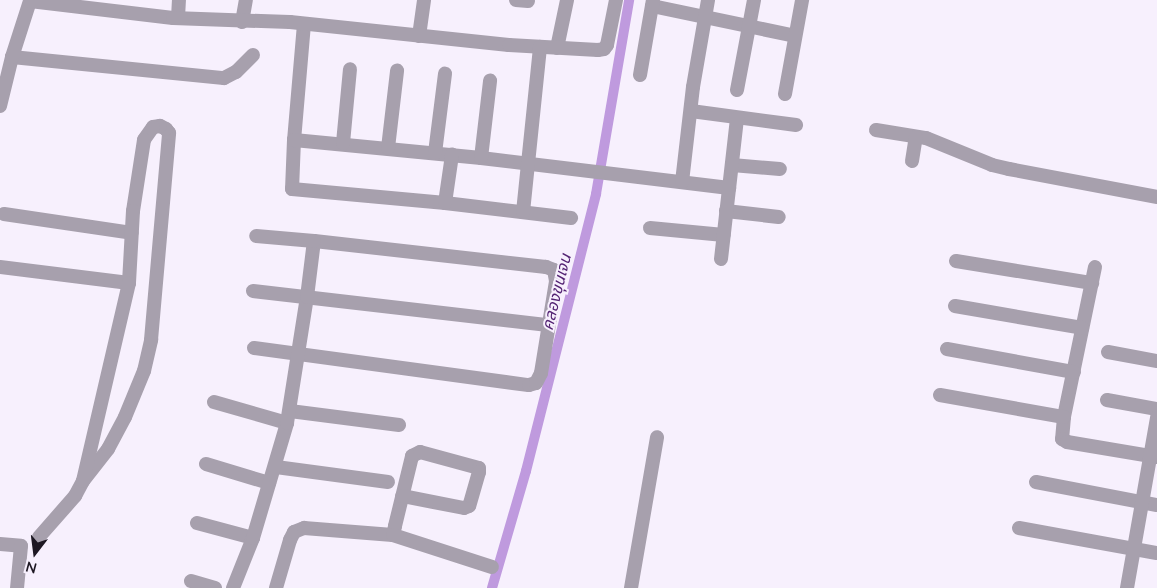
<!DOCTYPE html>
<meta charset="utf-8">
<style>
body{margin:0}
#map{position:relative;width:1157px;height:588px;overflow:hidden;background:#f7f0fd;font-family:Lato,"Noto Sans Thai",sans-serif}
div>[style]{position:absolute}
.canal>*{height:10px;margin:-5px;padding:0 5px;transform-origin:5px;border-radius:5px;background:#bf9ade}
.minor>*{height:14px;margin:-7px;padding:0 7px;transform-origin:7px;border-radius:7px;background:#a7a0ad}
span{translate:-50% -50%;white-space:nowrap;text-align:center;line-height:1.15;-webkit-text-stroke:4px #f7f0fd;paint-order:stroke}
.water-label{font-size:16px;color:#532373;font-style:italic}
.north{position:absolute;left:10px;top:528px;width:50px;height:50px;-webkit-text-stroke:4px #f7f0fd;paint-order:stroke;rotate:195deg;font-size:14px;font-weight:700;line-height:20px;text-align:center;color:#1e1823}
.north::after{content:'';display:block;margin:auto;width:18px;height:22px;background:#1e1823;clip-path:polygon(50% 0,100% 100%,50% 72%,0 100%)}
</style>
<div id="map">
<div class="canal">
<div style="left:492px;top:588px;width:122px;rotate:-73.8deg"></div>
<div style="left:526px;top:471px;width:286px;rotate:-75.8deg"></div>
<div style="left:596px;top:194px;width:197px;rotate:-80.3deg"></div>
</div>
<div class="minor">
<div style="left:516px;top:0;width:12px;rotate:5deg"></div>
<div style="left:652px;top:6px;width:146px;rotate:11.8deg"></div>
<div style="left:178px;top:18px;width:18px;rotate:-87deg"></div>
<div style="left:242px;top:22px;width:22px;rotate:-80deg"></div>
<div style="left:304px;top:24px;width:116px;rotate:94.9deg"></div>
<div style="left:294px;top:140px;width:49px;rotate:92.3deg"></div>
<div style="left:292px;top:189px;width:154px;rotate:5.2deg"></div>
<div style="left:445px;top:203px;width:127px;rotate:6.8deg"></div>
<div style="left:419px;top:36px;width:36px;rotate:-82deg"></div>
<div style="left:557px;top:48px;width:49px;rotate:-78.2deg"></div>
<div style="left:12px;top:57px;width:213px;rotate:5.7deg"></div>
<div style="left:224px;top:78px;width:13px;rotate:-27deg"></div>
<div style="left:236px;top:72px;width:24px;rotate:-45deg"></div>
<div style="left:640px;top:75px;width:76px;rotate:-80.2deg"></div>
<div style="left:737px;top:90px;width:92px;rotate:-79.3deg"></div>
<div style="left:785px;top:94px;width:96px;rotate:-79.7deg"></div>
<div style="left:0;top:106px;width:50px;rotate:-76.2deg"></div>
<div style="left:12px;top:57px;width:59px;rotate:-72.2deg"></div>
<div style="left:30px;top:1px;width:144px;rotate:6.8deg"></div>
<div style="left:173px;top:18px;width:117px;rotate:2deg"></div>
<div style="left:290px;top:22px;width:220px;rotate:6deg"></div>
<div style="left:509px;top:45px;width:89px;rotate:3.2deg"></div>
<div style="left:598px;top:50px;width:6px;rotate:-9deg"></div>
<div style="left:604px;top:49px;width:5px;rotate:-53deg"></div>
<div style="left:607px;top:45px;width:46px;rotate:-78.7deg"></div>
<div style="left:691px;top:111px;width:106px;rotate:7.6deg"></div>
<div style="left:876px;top:130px;width:51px;rotate:9.1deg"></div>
<div style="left:926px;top:138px;width:71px;rotate:22.2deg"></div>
<div style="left:992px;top:165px;width:17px;rotate:13deg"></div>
<div style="left:1009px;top:169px;width:151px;rotate:10.7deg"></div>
<div style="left:294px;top:140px;width:188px;rotate:5.5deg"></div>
<div style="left:481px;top:158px;width:250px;rotate:6.9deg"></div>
<div style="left:343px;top:143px;width:74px;rotate:-84.6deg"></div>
<div style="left:388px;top:148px;width:78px;rotate:-83.3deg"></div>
<div style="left:435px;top:153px;width:80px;rotate:-82.8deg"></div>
<div style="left:481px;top:158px;width:78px;rotate:-83.3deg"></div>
<div style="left:912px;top:161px;width:24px;rotate:-81deg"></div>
<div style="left:732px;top:165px;width:48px;rotate:4.8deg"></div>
<div style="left:682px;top:182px;width:96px;rotate:-83.4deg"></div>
<div style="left:693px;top:87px;width:88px;rotate:-80.2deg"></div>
<div style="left:445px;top:203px;width:49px;rotate:-81.7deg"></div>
<div style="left:726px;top:211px;width:53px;rotate:6.5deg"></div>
<div style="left:523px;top:212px;width:166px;rotate:-84.1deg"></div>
<div style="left:4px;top:214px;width:129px;rotate:8.4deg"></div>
<div style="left:650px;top:228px;width:74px;rotate:5.4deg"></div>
<div style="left:721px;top:259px;width:142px;rotate:-83.5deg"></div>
<div style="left:956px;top:261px;width:138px;rotate:9.2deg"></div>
<div style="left:0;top:267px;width:130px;rotate:7.1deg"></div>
<div style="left:1095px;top:267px;width:153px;rotate:101.7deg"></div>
<div style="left:1064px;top:417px;width:22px;rotate:95deg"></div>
<div style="left:1062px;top:439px;width:6px;rotate:31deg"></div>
<div style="left:1067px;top:442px;width:91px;rotate:9.5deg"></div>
<div style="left:253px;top:291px;width:297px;rotate:6.6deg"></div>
<div style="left:955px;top:306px;width:129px;rotate:9.8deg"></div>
<div style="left:254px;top:348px;width:277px;rotate:7.7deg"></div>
<div style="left:529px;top:385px;width:7px;rotate:-16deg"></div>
<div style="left:536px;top:383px;width:11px;rotate:-63deg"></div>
<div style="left:541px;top:373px;width:93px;rotate:-80.7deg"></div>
<div style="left:556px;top:281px;width:11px;rotate:-100deg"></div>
<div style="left:554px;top:270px;width:9px;rotate:-159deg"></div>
<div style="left:546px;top:267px;width:233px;rotate:-173.6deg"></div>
<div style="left:947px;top:349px;width:129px;rotate:10.3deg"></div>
<div style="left:1108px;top:352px;width:50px;rotate:10.4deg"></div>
<div style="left:940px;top:395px;width:126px;rotate:10.1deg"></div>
<div style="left:1107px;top:400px;width:51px;rotate:10.2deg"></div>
<div style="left:214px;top:402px;width:76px;rotate:16deg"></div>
<div style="left:290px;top:411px;width:110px;rotate:7.3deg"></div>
<div style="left:206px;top:464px;width:66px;rotate:16.8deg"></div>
<div style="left:276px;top:467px;width:113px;rotate:7.6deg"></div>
<div style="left:1036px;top:482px;width:123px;rotate:10.8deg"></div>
<div style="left:197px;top:523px;width:58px;rotate:15deg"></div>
<div style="left:1019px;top:528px;width:140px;rotate:10.3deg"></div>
<div style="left:393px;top:535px;width:9px;rotate:-77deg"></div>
<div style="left:395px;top:526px;width:72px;rotate:-76.3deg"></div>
<div style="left:412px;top:456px;width:9px;rotate:-27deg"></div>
<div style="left:420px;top:452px;width:61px;rotate:15.2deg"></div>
<div style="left:479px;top:468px;width:4px;rotate:90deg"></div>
<div style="left:479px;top:472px;width:35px;rotate:106deg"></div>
<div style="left:469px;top:506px;width:5px;rotate:158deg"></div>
<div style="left:464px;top:508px;width:63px;rotate:-169deg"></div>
<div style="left:39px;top:537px;width:55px;rotate:-48.7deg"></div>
<div style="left:75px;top:496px;width:17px;rotate:-62deg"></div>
<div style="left:83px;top:481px;width:41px;rotate:-52deg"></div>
<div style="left:108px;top:449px;width:36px;rotate:-62deg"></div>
<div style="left:125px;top:417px;width:50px;rotate:-67.6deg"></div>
<div style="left:144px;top:371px;width:32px;rotate:-77deg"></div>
<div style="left:151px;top:340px;width:208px;rotate:-85deg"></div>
<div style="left:169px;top:133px;width:5px;rotate:-127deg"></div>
<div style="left:166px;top:129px;width:7px;rotate:-153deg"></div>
<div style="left:160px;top:126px;width:7px;rotate:172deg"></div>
<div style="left:153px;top:127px;width:16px;rotate:125deg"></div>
<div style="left:144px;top:140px;width:72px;rotate:98.8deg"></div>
<div style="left:133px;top:211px;width:72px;rotate:93.2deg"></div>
<div style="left:129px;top:283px;width:203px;rotate:103.1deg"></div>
<div style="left:0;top:544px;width:21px;rotate:5deg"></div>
<div style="left:21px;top:546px;width:42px;rotate:95.4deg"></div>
<div style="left:191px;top:581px;width:25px;rotate:16deg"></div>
<div style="left:233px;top:588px;width:54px;rotate:-68.2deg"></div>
<div style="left:253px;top:538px;width:120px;rotate:-73.5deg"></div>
<div style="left:287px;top:423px;width:128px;rotate:-81deg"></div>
<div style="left:307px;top:297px;width:56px;rotate:-82.9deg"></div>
<div style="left:314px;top:241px;width:58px;rotate:-175.1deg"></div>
<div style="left:276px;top:588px;width:50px;rotate:-73.7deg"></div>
<div style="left:290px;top:540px;width:9px;rotate:-63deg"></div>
<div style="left:294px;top:532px;width:11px;rotate:-22deg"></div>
<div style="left:304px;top:528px;width:89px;rotate:4.5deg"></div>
<div style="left:393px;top:535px;width:104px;rotate:17.9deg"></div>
<div style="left:631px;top:588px;width:153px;rotate:-80.2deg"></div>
<div style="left:1127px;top:588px;width:174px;rotate:-80deg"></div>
</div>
<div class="water-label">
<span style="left:556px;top:292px;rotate:-76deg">คลองขุนเจน</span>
</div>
<div class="north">N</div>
</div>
